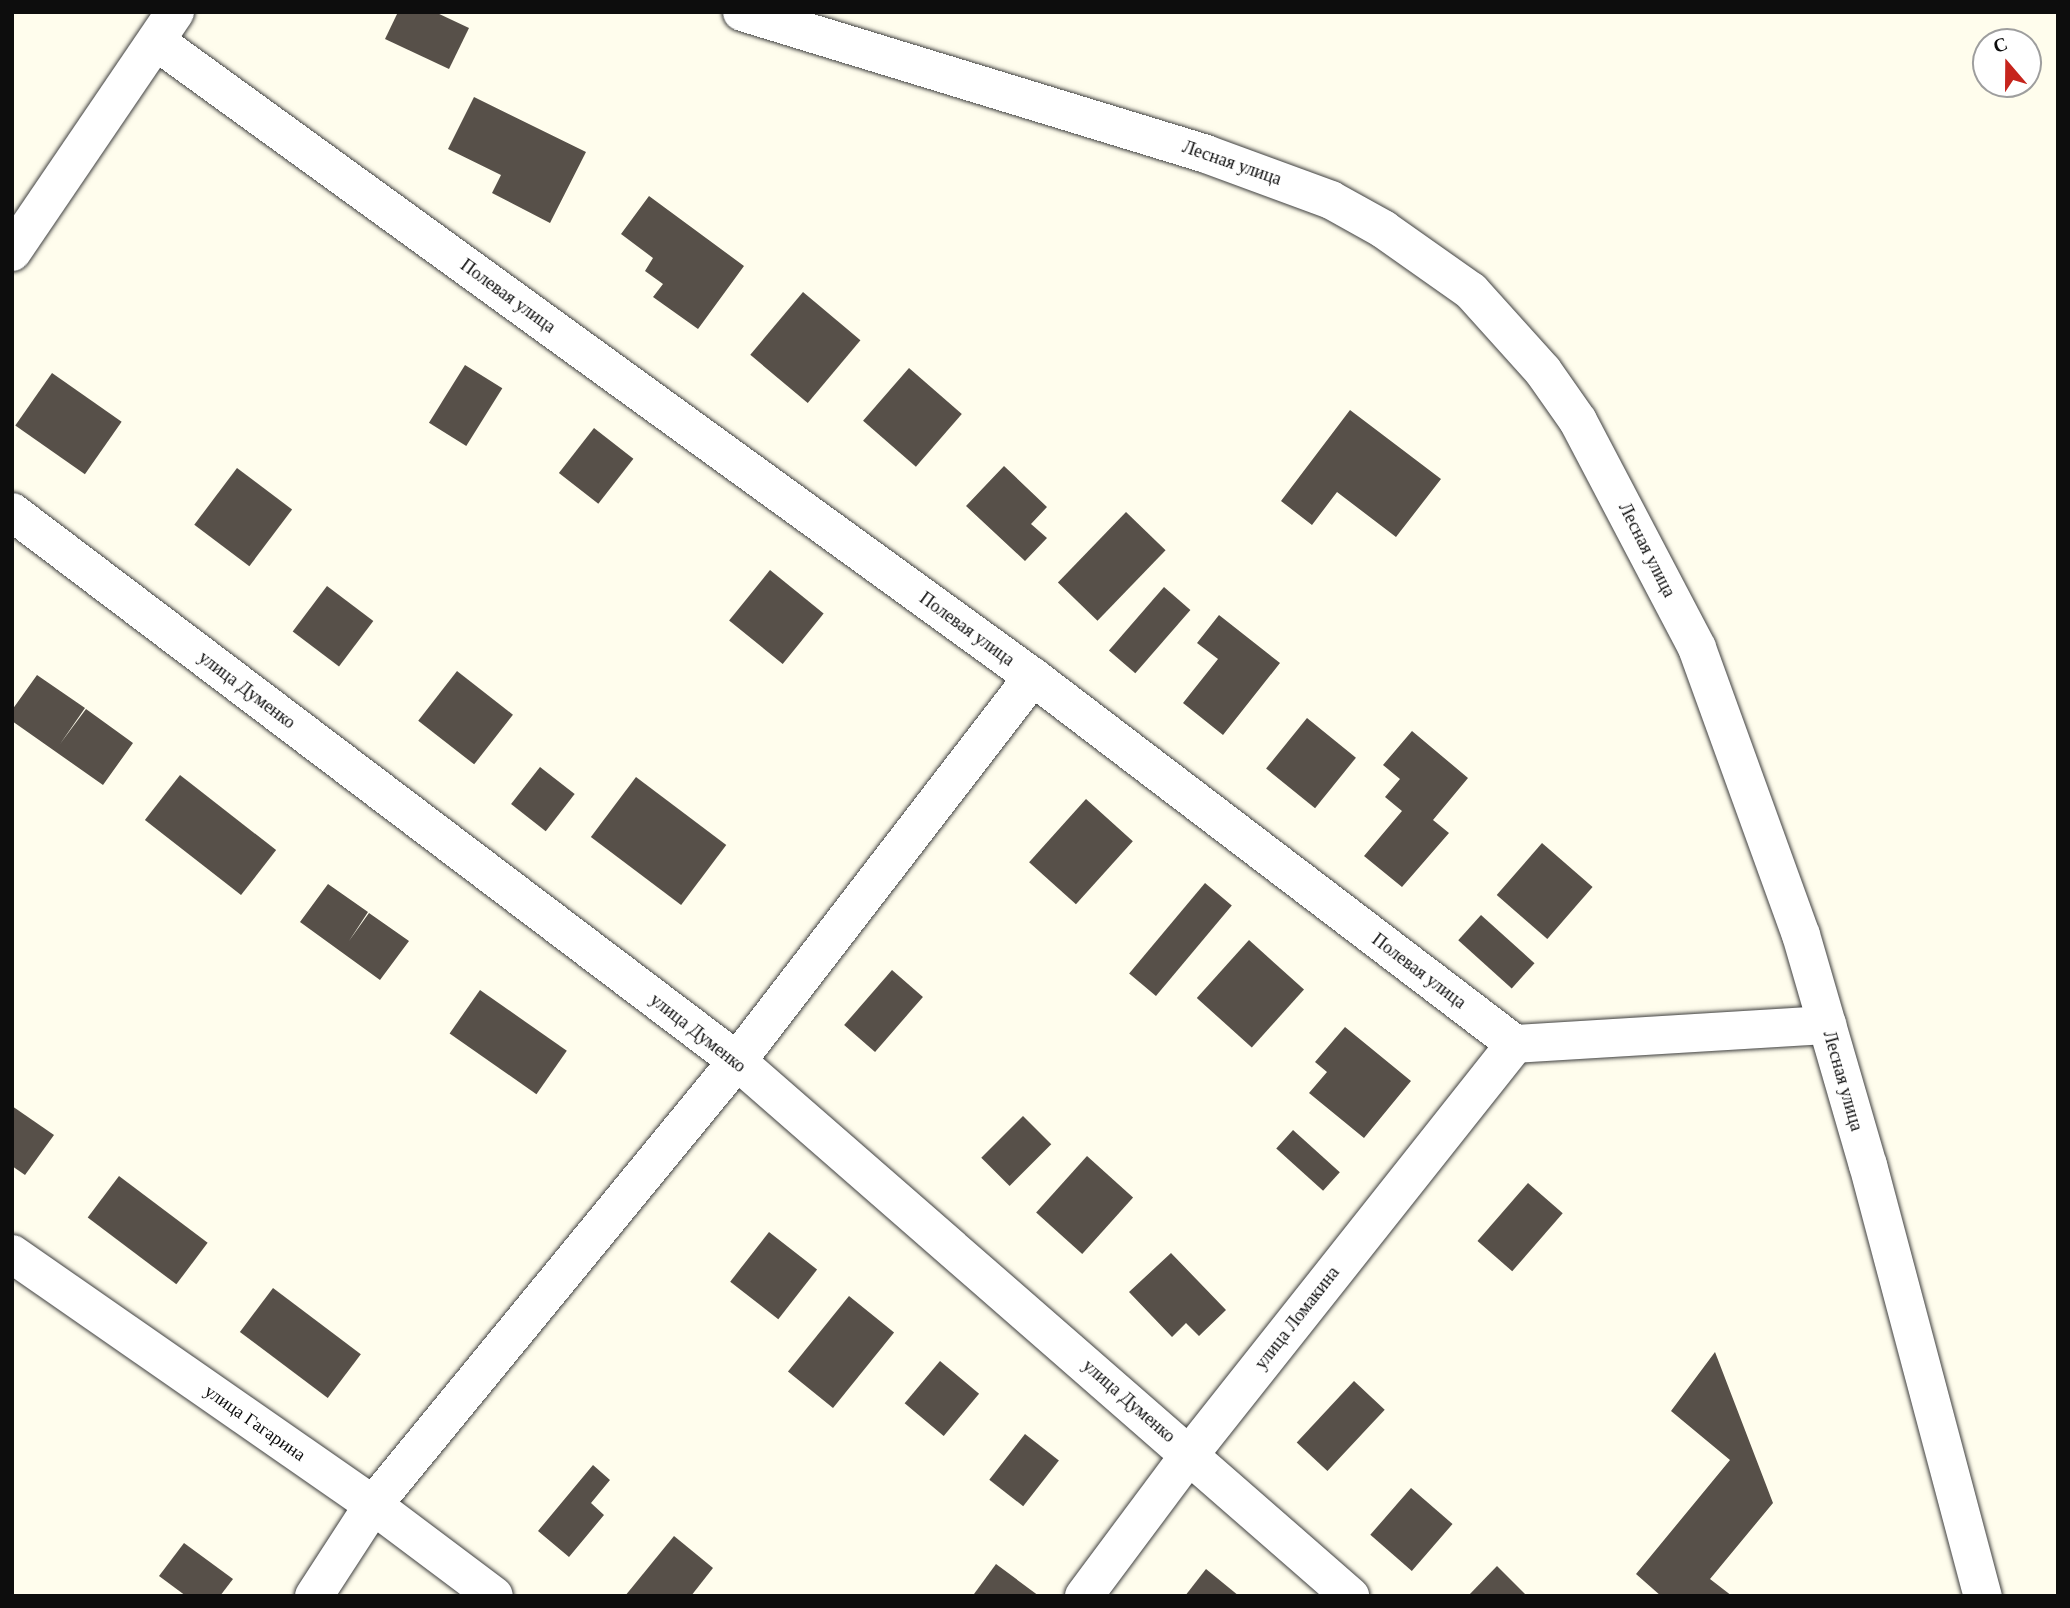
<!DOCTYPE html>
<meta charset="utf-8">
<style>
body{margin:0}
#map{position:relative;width:2070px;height:1608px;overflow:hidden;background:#fffded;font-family:"Times New Roman",serif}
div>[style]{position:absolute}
.building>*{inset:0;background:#575049;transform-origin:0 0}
.roads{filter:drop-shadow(0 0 2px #404040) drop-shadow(0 0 2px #404040)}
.minor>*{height:38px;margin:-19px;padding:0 19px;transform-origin:19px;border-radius:19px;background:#fff}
span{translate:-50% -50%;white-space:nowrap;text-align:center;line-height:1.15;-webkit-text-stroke:7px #fff;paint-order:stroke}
.street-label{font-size:18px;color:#0d0d0d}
.frame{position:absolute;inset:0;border:14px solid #0d0d0d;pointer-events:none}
.north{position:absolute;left:1972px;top:28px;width:70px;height:70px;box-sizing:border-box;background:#fff;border:2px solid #9e9e9e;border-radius:50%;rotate:340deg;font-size:19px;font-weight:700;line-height:28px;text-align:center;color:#0d0d0d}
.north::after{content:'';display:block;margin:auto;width:24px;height:32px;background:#c6251d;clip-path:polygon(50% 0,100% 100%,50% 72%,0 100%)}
</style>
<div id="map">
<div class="building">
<div style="clip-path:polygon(398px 12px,435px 12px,469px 28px,449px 69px,385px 39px)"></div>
<div style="clip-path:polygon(474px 97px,586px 152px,550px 223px,492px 193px,501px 175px,448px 149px)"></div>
<div style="clip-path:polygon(649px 196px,744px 266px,698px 329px,653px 297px,663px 284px,645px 271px,653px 258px,621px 234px)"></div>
<div style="left:803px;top:292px;width:75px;height:82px;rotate:40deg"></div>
<div style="left:465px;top:365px;width:44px;height:68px;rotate:32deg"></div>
<div style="left:909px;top:368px;width:70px;height:70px;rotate:41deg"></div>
<div style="left:52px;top:373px;width:85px;height:64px;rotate:35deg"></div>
<div style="clip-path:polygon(1350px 410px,1441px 479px,1396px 537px,1337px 492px,1312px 525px,1281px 501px)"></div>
<div style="left:594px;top:428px;width:50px;height:57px;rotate:38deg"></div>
<div style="clip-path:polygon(1004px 466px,1047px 507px,1031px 524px,1047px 538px,1025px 561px,966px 506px)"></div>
<div style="left:237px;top:468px;width:69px;height:71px;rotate:37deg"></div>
<div style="left:1126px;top:512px;width:55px;height:98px;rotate:44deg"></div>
<div style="left:770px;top:570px;width:69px;height:65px;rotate:39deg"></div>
<div style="left:327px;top:586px;width:58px;height:57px;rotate:37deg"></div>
<div style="left:1164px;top:587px;width:35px;height:84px;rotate:41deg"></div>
<div style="clip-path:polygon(1219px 615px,1280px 663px,1223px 735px,1183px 703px,1218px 659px,1197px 643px)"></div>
<div style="left:457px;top:671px;width:71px;height:63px;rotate:38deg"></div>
<div style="clip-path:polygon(37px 675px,85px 708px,60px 744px,86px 709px,133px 743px,103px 785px,12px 721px,12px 710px)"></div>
<div style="left:1307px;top:718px;width:63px;height:65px;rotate:39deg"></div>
<div style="clip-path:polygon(1412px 731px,1468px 778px,1433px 820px,1449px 833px,1402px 887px,1364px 856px,1402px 811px,1385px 797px,1400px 779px,1383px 765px)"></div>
<div style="left:540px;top:767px;width:44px;height:47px;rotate:38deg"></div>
<div style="left:180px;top:775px;width:122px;height:57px;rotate:38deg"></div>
<div style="left:636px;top:777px;width:113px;height:75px;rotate:37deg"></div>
<div style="left:1086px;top:799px;width:63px;height:85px;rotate:42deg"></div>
<div style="left:1542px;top:843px;width:67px;height:69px;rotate:41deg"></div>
<div style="left:1205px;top:883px;width:35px;height:118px;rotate:40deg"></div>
<div style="clip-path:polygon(328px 884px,368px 912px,349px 941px,369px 913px,409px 941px,380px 980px,300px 922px)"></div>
<div style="left:1481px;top:915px;width:72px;height:34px;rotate:42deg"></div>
<div style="left:1249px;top:940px;width:74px;height:78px;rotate:42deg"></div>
<div style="left:892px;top:970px;width:41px;height:73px;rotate:41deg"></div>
<div style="left:480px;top:990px;width:106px;height:53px;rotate:35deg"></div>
<div style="clip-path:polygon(1345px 1027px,1411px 1081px,1364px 1138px,1309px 1093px,1327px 1072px,1315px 1062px)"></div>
<div style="clip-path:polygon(12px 1106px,54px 1135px,25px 1175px,12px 1166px)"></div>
<div style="left:1023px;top:1116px;width:40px;height:59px;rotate:45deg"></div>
<div style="left:1293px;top:1130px;width:63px;height:25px;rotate:42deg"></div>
<div style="left:1087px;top:1156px;width:62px;height:76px;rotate:42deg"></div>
<div style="left:119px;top:1176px;width:111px;height:52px;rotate:37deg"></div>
<div style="left:1528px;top:1183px;width:46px;height:77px;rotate:41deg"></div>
<div style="left:769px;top:1232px;width:61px;height:63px;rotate:38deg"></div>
<div style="clip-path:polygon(1171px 1253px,1226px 1310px,1199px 1336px,1186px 1323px,1172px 1337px,1129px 1292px)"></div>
<div style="left:273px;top:1288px;width:110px;height:55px;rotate:37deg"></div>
<div style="left:849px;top:1296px;width:58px;height:97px;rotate:39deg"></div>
<div style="clip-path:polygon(1715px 1352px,1773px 1503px,1710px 1579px,1732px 1596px,1661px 1596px,1636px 1574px,1730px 1460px,1671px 1411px)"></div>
<div style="left:940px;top:1361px;width:51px;height:55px;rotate:40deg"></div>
<div style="left:1354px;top:1381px;width:42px;height:84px;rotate:43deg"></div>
<div style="left:1025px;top:1434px;width:43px;height:58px;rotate:38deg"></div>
<div style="clip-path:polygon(593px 1465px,610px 1480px,591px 1503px,604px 1515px,569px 1557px,538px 1531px)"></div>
<div style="left:1411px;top:1488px;width:55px;height:62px;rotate:41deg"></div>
<div style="clip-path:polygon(674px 1536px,713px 1568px,691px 1596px,625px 1596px)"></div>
<div style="clip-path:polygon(184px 1543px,233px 1579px,220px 1596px,186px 1596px,159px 1576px)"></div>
<div style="clip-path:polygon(996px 1564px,1039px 1596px,974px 1594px)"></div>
<div style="clip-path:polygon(1497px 1566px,1525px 1594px,1468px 1596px)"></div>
<div style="clip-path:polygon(1206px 1569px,1239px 1596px,1185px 1596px)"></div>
</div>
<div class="roads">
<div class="minor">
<div style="left:742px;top:12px;width:485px;rotate:17deg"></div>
<div style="left:1206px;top:154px;width:133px;rotate:20.2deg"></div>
<div style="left:1331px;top:200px;width:60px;rotate:29.1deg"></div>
<div style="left:1383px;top:229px;width:108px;rotate:35.2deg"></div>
<div style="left:1471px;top:291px;width:108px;rotate:48deg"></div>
<div style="left:1543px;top:371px;width:61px;rotate:55deg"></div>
<div style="left:1578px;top:421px;width:256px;rotate:62.3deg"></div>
<div style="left:1697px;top:648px;width:305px;rotate:70.1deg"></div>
<div style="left:1801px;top:935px;width:240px;rotate:73.8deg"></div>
<div style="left:1868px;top:1165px;width:446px;rotate:75.1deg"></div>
<div style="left:157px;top:42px;width:1082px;rotate:35.94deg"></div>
<div style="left:1033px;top:677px;width:606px;rotate:37.29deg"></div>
<div style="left:1515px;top:1044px;width:313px;rotate:-3.5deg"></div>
<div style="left:12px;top:252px;width:290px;rotate:-55.8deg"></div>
<div style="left:12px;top:512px;width:909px;rotate:37.13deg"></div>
<div style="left:737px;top:1061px;width:814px;rotate:41.11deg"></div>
<div style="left:12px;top:1254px;width:440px;rotate:34.8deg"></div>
<div style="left:373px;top:1505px;width:151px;rotate:36.9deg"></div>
<div style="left:314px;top:1596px;width:108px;rotate:-57deg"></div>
<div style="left:373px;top:1505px;width:574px;rotate:-50.65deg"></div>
<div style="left:737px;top:1061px;width:485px;rotate:-52.4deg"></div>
<div style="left:1084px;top:1596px;width:177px;rotate:-53.3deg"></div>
<div style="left:1190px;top:1454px;width:523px;rotate:-51.6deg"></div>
</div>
</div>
<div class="street-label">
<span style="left:1232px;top:163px;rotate:19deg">Лесная улица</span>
<span style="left:508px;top:296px;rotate:36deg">Полевая улица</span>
<span style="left:1647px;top:550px;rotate:63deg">Лесная улица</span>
<span style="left:967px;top:629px;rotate:36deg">Полевая улица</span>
<span style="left:247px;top:690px;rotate:37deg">улица Думенко</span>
<span style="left:1419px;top:971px;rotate:37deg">Полевая улица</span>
<span style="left:698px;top:1033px;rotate:38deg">улица Думенко</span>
<span style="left:1843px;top:1081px;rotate:74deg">Лесная улица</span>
<span style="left:1297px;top:1318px;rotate:-52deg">улица Ломакина</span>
<span style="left:1129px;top:1401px;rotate:41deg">улица Думенко</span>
<span style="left:255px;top:1423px;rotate:35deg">улица Гагарина</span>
</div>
<div class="frame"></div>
<div class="north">С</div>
</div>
